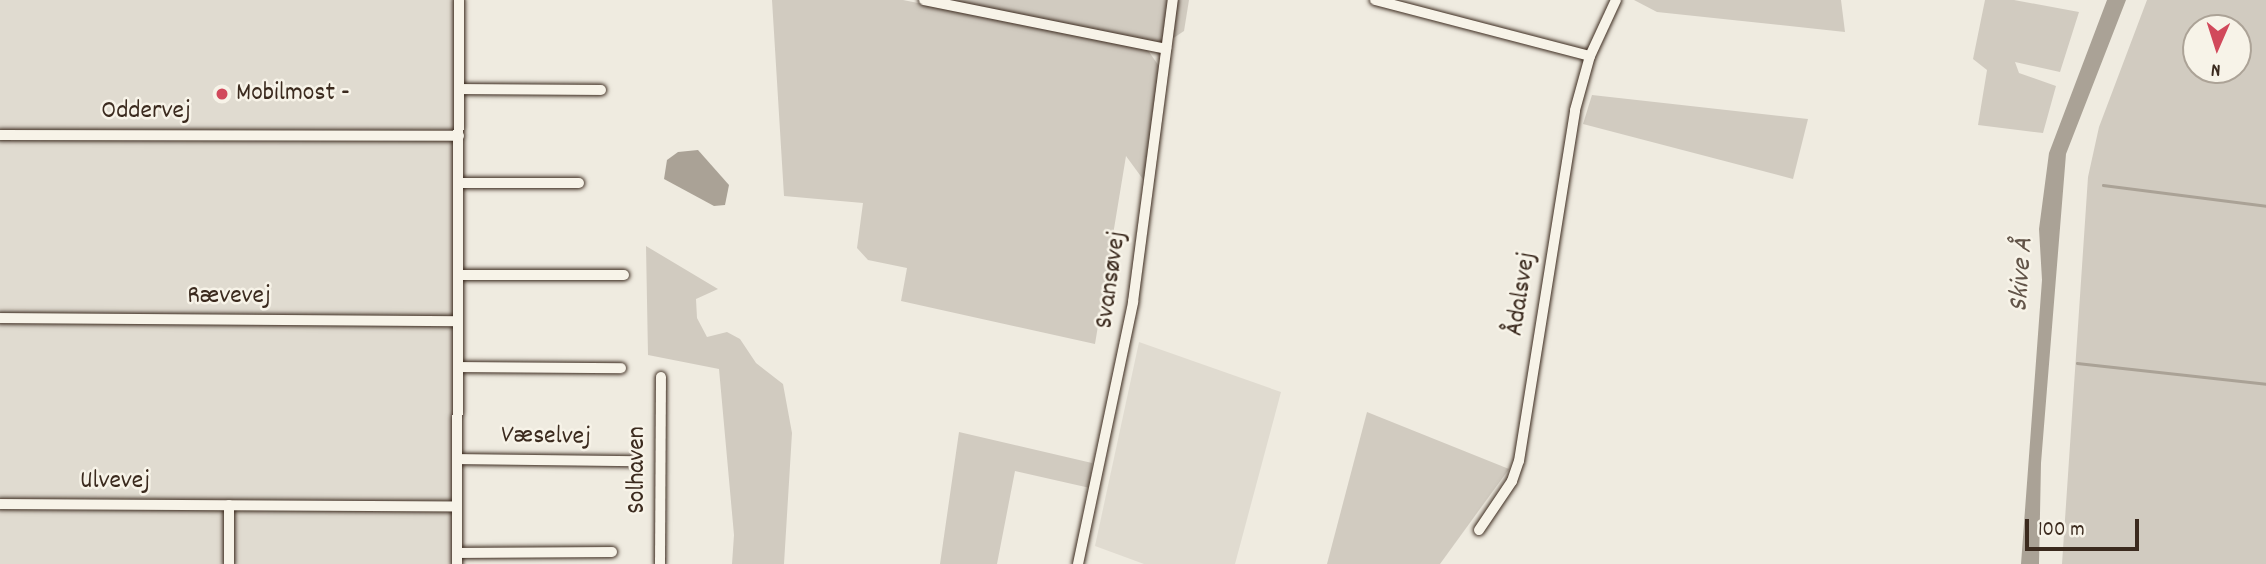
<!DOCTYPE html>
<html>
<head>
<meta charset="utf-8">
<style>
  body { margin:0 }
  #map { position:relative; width:2266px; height:564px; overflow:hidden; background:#efebe0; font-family:Dekko,sans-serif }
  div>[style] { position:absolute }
  .built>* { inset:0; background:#e0dbd0; transform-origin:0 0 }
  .green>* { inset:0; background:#d1cbc0 }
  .water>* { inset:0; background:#aaa296 }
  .stream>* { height:2.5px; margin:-1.25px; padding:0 1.25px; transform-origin:1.25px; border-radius:1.25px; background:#aaa296 }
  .roads { filter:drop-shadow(0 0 2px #3b2a1e) drop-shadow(0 0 2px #3b2a1e) }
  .minor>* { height:10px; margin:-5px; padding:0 5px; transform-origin:5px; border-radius:5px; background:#f7f3e8 }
  .dots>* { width:19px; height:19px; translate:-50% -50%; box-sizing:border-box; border:4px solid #f7f3e8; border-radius:50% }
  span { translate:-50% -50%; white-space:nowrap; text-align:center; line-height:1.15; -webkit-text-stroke:5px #f7f3e8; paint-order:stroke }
  .poi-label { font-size:26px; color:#3b2a1e }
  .left { translate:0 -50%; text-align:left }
  .street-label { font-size:26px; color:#3b2a1e }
  .water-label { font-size:28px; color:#625448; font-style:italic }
  .north { position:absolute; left:2182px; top:14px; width:70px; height:70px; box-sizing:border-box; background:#f7f3e8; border:2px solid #aca397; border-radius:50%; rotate:183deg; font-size:19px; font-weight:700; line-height:28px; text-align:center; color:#3b2a1e }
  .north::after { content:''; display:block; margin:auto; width:24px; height:32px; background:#d1495b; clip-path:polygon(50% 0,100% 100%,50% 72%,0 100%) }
  .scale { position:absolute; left:2025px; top:519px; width:114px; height:32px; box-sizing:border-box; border:4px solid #3b2a1e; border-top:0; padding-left:9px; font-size:21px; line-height:24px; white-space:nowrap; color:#3b2a1e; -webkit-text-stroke:5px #f7f3e8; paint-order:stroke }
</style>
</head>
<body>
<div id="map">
  <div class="built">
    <div style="left:0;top:0;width:454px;height:564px"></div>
    <div style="clip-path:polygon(1139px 342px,1281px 392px,1235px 564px,1144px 564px,1095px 546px)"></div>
  </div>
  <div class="green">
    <div style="clip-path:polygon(772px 0,903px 0,1147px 49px,1161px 69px,1145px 182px,1126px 156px,1095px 344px,901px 301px,907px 268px,868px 260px,857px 248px,863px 203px,784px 196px)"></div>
    <div style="clip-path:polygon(943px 0,1189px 0,1184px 31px,1163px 45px)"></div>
    <div style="clip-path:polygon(1634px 0,1841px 0,1845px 32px,1657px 12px)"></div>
    <div style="clip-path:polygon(1985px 0,2014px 0,2079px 12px,2060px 72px,2015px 62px,2019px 73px,2056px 86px,2043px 133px,1978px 125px,1987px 70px,1973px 59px)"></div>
    <div style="clip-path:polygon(evenodd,2147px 0,2266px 0,2266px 564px,2062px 564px,2088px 177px,2099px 127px,2147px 0,2196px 28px,2238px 28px,2238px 70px,2196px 70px,2196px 28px)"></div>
    <div style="clip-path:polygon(1592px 95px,1808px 119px,1793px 179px,1583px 124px)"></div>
    <div style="clip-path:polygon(646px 246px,718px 289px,696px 299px,697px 318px,707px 337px,727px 332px,740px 339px,756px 363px,783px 384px,792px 433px,784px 564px,732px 564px,734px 535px,719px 369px,648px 355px)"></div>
    <div style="clip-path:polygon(1367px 412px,1509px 469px,1440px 564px,1327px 564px)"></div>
    <div style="clip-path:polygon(959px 432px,1092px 463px,1090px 488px,1015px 471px,997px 564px,940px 564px)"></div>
  </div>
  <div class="water">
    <div style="clip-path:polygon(2107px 0,2126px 0,2066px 154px,2041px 463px,2039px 564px,2021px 564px,2042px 280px,2039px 229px,2049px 153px)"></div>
    <div style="clip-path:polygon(698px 150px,729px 185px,725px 205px,714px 206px,664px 179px,667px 160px,678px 152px)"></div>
  </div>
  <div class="stream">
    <div style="left:2103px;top:185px;width:164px;rotate:7.3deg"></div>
    <div style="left:2077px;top:363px;width:190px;rotate:6.3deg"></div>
  </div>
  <div class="roads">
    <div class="minor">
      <div style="left:924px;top:0;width:247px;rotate:11.4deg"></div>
      <div style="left:1375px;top:0;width:222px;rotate:14.6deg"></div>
      <div style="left:459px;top:89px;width:142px;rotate:0.4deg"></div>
      <div style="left:0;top:135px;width:459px;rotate:0.1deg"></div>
      <div style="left:459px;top:183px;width:120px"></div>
      <div style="left:458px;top:275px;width:166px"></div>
      <div style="left:0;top:318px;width:458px;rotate:0.4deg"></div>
      <div style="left:458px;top:367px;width:163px;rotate:0.4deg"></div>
      <div style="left:457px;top:459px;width:176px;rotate:0.7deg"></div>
      <div style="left:0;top:504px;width:457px;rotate:0.3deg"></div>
      <div style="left:1479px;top:530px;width:59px;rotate:-56deg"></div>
      <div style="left:1512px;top:481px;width:21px;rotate:-71deg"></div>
      <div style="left:1519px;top:461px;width:355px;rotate:-80.9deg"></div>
      <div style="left:1575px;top:110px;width:56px;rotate:-74.5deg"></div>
      <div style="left:1590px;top:56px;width:62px;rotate:-65.1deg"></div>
      <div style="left:457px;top:553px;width:155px;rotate:-0.4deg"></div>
      <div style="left:229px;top:564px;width:59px;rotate:-90deg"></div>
      <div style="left:457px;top:564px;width:564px;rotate:-89.8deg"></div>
      <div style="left:660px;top:564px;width:187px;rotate:-89.7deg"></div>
      <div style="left:1078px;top:564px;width:268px;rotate:-78.1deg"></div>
      <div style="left:1133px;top:302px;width:305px;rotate:-82.5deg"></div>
    </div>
  </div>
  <div class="dots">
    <div style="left:222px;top:94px;background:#d1495b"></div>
  </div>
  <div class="poi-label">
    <span class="left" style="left:236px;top:94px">Mobilmost -</span>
  </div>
  <div class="street-label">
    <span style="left:146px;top:112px">Oddervej</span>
    <span style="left:1112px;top:280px;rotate:-82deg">Svansøvej</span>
    <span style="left:1522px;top:294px;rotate:-81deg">Ådalsvej</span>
    <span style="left:229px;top:297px">Rævevej</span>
    <span style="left:546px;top:437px;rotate:1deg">Væselvej</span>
    <span style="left:638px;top:470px;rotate:-90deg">Solhaven</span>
    <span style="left:115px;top:482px">Ulvevej</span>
  </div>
  <div class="water-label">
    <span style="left:2023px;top:275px;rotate:-86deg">Skive Å</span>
  </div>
  <div class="north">N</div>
  <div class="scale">100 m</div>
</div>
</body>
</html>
